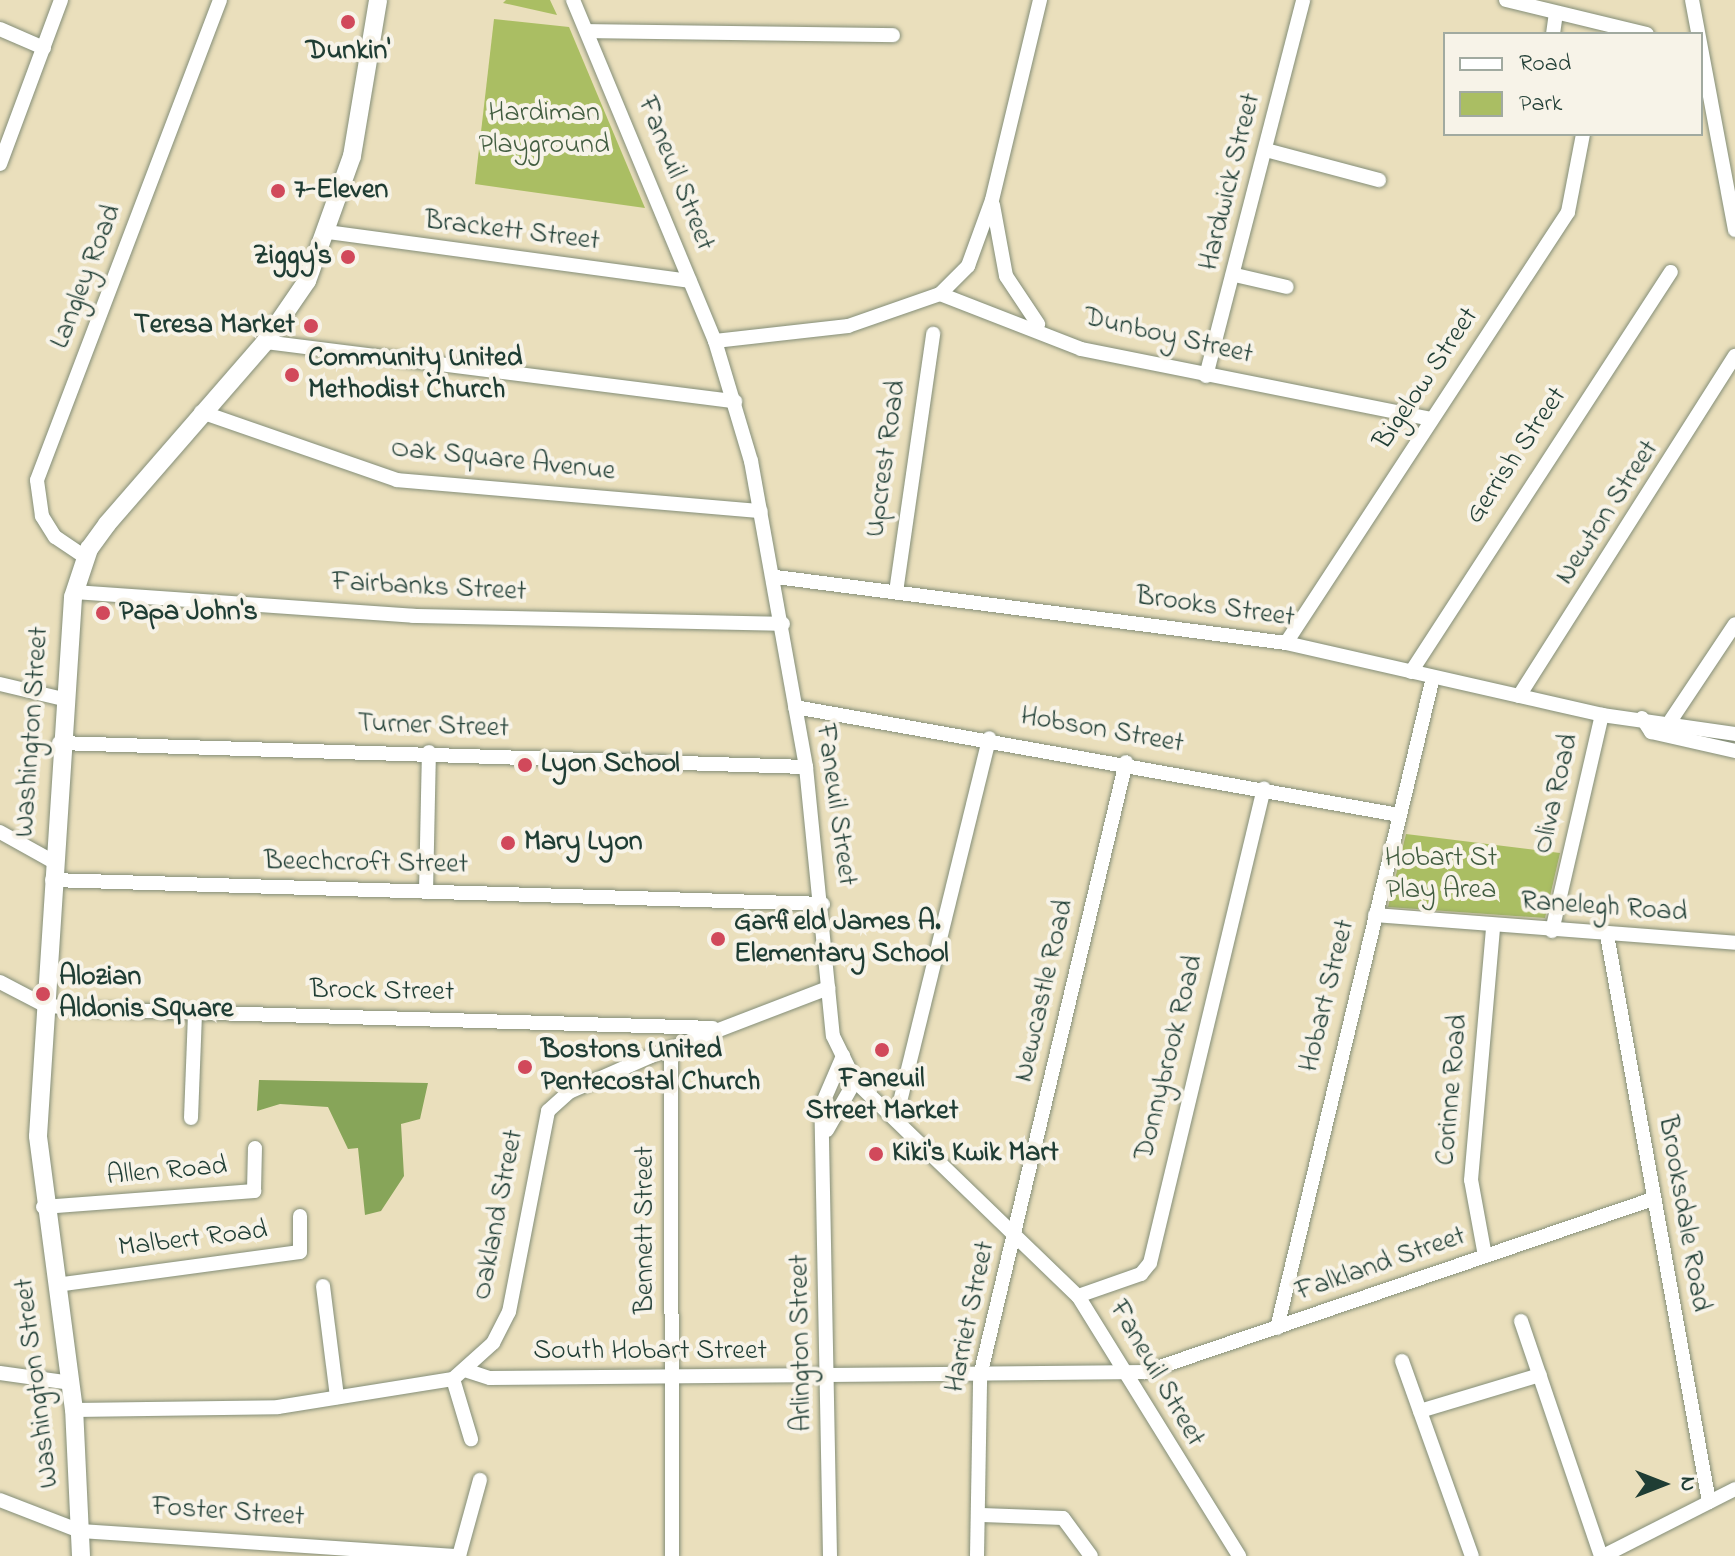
<!DOCTYPE html>
<html>
<head>
<meta charset="utf-8">
<style>
  body { margin:0 }
  #map { position:relative; width:1735px; height:1556px; overflow:hidden; background:#eadfbc; font-family:"Indie Flower",sans-serif }
  div>[style] { position:absolute }
  .green>* { inset:0; background:#aabe63 }
  .forest>* { inset:0; background:#87a559 }
  .roads { filter:drop-shadow(0 0 2px #848e78) drop-shadow(0 0 2px #848e78) }
  .minor>* { height:14px; margin:-7px; padding:0 7px; transform-origin:7px; border-radius:7px; background:#fff }
  .major>* { height:18px; margin:-9px; padding:0 9px; transform-origin:9px; border-radius:9px; background:#fff }
  .dots>* { width:22px; height:22px; translate:-50% -50%; box-sizing:border-box; border:4px solid #f7f3e8; border-radius:50% }
  span { translate:-50% -50%; white-space:nowrap; text-align:center; line-height:1.15; -webkit-text-stroke:8px #f7f3e8; paint-order:stroke }
  .poi-label { font-size:28px; color:#1f3d34; font-weight:700 }
  .left { translate:0 -50%; text-align:left }
  .right { translate:-100% -50%; text-align:right }
  .park-label { font-size:28px; color:#425d40 }
  .street-label { font-size:28px; color:#1f3d34 }
  .legend { position:absolute; left:1443px; top:32px; width:260px; height:104px; box-sizing:border-box; background:#f7f3e8; border:2px solid #a1aaa0; margin:0; padding:10px 14px; list-style:none; font-size:24px; color:#1f3d34 }
  .legend li { display:flex; align-items:center; gap:16px; height:40px }
  .legend b { width:40px; border:2px solid #a1aaa0 }
  .north { position:absolute; left:1623px; top:1444px; width:80px; height:80px; -webkit-text-stroke:6px #f7f3e8; paint-order:stroke; rotate:90deg; font-size:22px; font-weight:700; line-height:32px; text-align:center; color:#1f3d34 }
  .north::after { content:''; display:block; margin:auto; width:28px; height:36px; background:#1f3d34; clip-path:polygon(50% 0,100% 100%,50% 72%,0 100%) }
</style>
</head>
<body>
<div id="map">
  <div class="green">
    <div style="clip-path:polygon(550px 0,557px 15px,503px 3px,506px 0)"></div>
    <div style="clip-path:polygon(494px 19px,569px 27px,645px 208px,475px 184px)"></div>
    <div style="clip-path:polygon(1406px 834px,1560px 853px,1545px 918px,1388px 907px)"></div>
  </div>
  <div class="forest">
    <div style="clip-path:polygon(259px 1080px,428px 1083px,420px 1119px,401px 1124px,404px 1176px,381px 1211px,365px 1215px,358px 1148px,348px 1149px,328px 1107px,280px 1104px,257px 1111px)"></div>
  </div>
  <div class="roads">
    <div class="minor">
      <div style="left:573px;top:0;width:369px;rotate:67.4deg"></div>
      <div style="left:715px;top:341px;width:125px;rotate:73.3deg"></div>
      <div style="left:751px;top:461px;width:311px;rotate:79.8deg"></div>
      <div style="left:806px;top:767px;width:270px;rotate:84.3deg"></div>
      <div style="left:833px;top:1036px;width:50px;rotate:63.9deg"></div>
      <div style="left:855px;top:1081px;width:310px;rotate:44deg"></div>
      <div style="left:1078px;top:1296px;width:306px;rotate:58.2deg"></div>
      <div style="left:1506px;top:0;width:145px;rotate:13.6deg"></div>
      <div style="left:1692px;top:0;width:234px;rotate:79.4deg"></div>
      <div style="left:0;top:29px;width:48px;rotate:23.4deg"></div>
      <div style="left:588px;top:31px;width:305px;rotate:0.8deg"></div>
      <div style="left:1553px;top:34px;width:21px;rotate:-82deg"></div>
      <div style="left:1266px;top:150px;width:117px;rotate:14.9deg"></div>
      <div style="left:0;top:164px;width:175px;rotate:-69.6deg"></div>
      <div style="left:993px;top:205px;width:72px;rotate:79.6deg"></div>
      <div style="left:1006px;top:276px;width:58px;rotate:56.3deg"></div>
      <div style="left:328px;top:232px;width:365px;rotate:7.7deg"></div>
      <div style="left:1235px;top:275px;width:53px;rotate:13deg"></div>
      <div style="left:940px;top:294px;width:40px;rotate:-45deg"></div>
      <div style="left:968px;top:266px;width:70px;rotate:-70deg"></div>
      <div style="left:992px;top:200px;width:206px;rotate:-76.5deg"></div>
      <div style="left:715px;top:341px;width:134px;rotate:-6.4deg"></div>
      <div style="left:848px;top:326px;width:97px;rotate:-19.2deg"></div>
      <div style="left:940px;top:294px;width:151px;rotate:21.3deg"></div>
      <div style="left:1081px;top:349px;width:356px;rotate:11.3deg"></div>
      <div style="left:265px;top:342px;width:474px;rotate:7.2deg"></div>
      <div style="left:1206px;top:376px;width:388px;rotate:-75.5deg"></div>
      <div style="left:201px;top:412px;width:207px;rotate:19.1deg"></div>
      <div style="left:397px;top:480px;width:365px;rotate:4.9deg"></div>
      <div style="left:85px;top:557px;width:36px;rotate:-146deg"></div>
      <div style="left:55px;top:537px;width:25px;rotate:-122deg"></div>
      <div style="left:42px;top:516px;width:36px;rotate:-98deg"></div>
      <div style="left:37px;top:480px;width:514px;rotate:-69.13deg"></div>
      <div style="left:776px;top:577px;width:514px;rotate:7.37deg"></div>
      <div style="left:1286px;top:643px;width:324px;rotate:12.8deg"></div>
      <div style="left:1602px;top:715px;width:134px;rotate:8.1deg"></div>
      <div style="left:74px;top:592px;width:340px;rotate:4deg"></div>
      <div style="left:413px;top:616px;width:370px;rotate:1.2deg"></div>
      <div style="left:896px;top:592px;width:261px;rotate:-81.8deg"></div>
      <div style="left:1286px;top:643px;width:515px;rotate:-56.8deg"></div>
      <div style="left:1568px;top:212px;width:79px;rotate:-79.1deg"></div>
      <div style="left:1411px;top:672px;width:477px;rotate:-57deg"></div>
      <div style="left:0;top:684px;width:65px;rotate:13.4deg"></div>
      <div style="left:1519px;top:696px;width:403px;rotate:-57.6deg"></div>
      <div style="left:795px;top:707px;width:614px;rotate:10.14deg"></div>
      <div style="left:1642px;top:718px;width:17px;rotate:57deg"></div>
      <div style="left:1651px;top:732px;width:86px;rotate:12.7deg"></div>
      <div style="left:1671px;top:720px;width:115px;rotate:-56.3deg"></div>
      <div style="left:59px;top:743px;width:747px;rotate:1.84deg"></div>
      <div style="left:0;top:832px;width:60px;rotate:29.1deg"></div>
      <div style="left:52px;top:880px;width:771px;rotate:1.78deg"></div>
      <div style="left:426px;top:892px;width:140px;rotate:-88.8deg"></div>
      <div style="left:1375px;top:915px;width:361px;rotate:4.4deg"></div>
      <div style="left:1552px;top:931px;width:222px;rotate:-77deg"></div>
      <div style="left:1607px;top:935px;width:576px;rotate:79.8deg"></div>
      <div style="left:0;top:982px;width:50px;rotate:27.6deg"></div>
      <div style="left:44px;top:1005px;width:34px;rotate:7deg"></div>
      <div style="left:78px;top:1009px;width:635px;rotate:1.71deg"></div>
      <div style="left:671px;top:1048px;width:508px;rotate:89.89deg"></div>
      <div style="left:191px;top:1118px;width:103px;rotate:-87.8deg"></div>
      <div style="left:896px;top:1118px;width:391px;rotate:-76.2deg"></div>
      <div style="left:827px;top:1130px;width:56px;rotate:-60.3deg"></div>
      <div style="left:43px;top:1207px;width:212px;rotate:-4.3deg"></div>
      <div style="left:254px;top:1191px;width:43px;rotate:-88.7deg"></div>
      <div style="left:1485px;top:1256px;width:77px;rotate:-100.4deg"></div>
      <div style="left:1471px;top:1180px;width:254px;rotate:-85deg"></div>
      <div style="left:56px;top:1285px;width:246px;rotate:-7.7deg"></div>
      <div style="left:300px;top:1252px;width:36px;rotate:-90deg"></div>
      <div style="left:323px;top:1286px;width:112px;rotate:82.8deg"></div>
      <div style="left:1078px;top:1296px;width:67px;rotate:-19.2deg"></div>
      <div style="left:1141px;top:1274px;width:14px;rotate:-51deg"></div>
      <div style="left:1150px;top:1263px;width:488px;rotate:-76.5deg"></div>
      <div style="left:1521px;top:1321px;width:248px;rotate:71.2deg"></div>
      <div style="left:1277px;top:1328px;width:669px;rotate:-76.52deg"></div>
      <div style="left:1402px;top:1361px;width:207px;rotate:70.3deg"></div>
      <div style="left:465px;top:1370px;width:26px;rotate:18deg"></div>
      <div style="left:490px;top:1378px;width:655px;rotate:-0.52deg"></div>
      <div style="left:1145px;top:1372px;width:537px;rotate:-18.81deg"></div>
      <div style="left:0;top:1373px;width:72px;rotate:8deg"></div>
      <div style="left:453px;top:1379px;width:63px;rotate:73.3deg"></div>
      <div style="left:74px;top:1410px;width:204px;rotate:-0.8deg"></div>
      <div style="left:278px;top:1407px;width:177px;rotate:-9.1deg"></div>
      <div style="left:453px;top:1379px;width:54px;rotate:-42deg"></div>
      <div style="left:493px;top:1343px;width:35px;rotate:-63deg"></div>
      <div style="left:509px;top:1312px;width:205px;rotate:-79deg"></div>
      <div style="left:548px;top:1111px;width:28px;rotate:-42deg"></div>
      <div style="left:569px;top:1092px;width:90px;rotate:-23.7deg"></div>
      <div style="left:651px;top:1056px;width:190px;rotate:-21deg"></div>
      <div style="left:1420px;top:1411px;width:125px;rotate:-16.7deg"></div>
      <div style="left:0;top:1500px;width:86px;rotate:21.2deg"></div>
      <div style="left:80px;top:1531px;width:380px;rotate:3.8deg"></div>
      <div style="left:982px;top:1515px;width:81px;rotate:2.1deg"></div>
      <div style="left:1063px;top:1518px;width:47px;rotate:53.6deg"></div>
      <div style="left:459px;top:1556px;width:79px;rotate:-74.6deg"></div>
      <div style="left:830px;top:1556px;width:449px;rotate:-91.1deg"></div>
      <div style="left:821px;top:1107px;width:56px;rotate:-66.7deg"></div>
      <div style="left:977px;top:1556px;width:180px;rotate:-89deg"></div>
      <div style="left:980px;top:1376px;width:631px;rotate:-76.62deg"></div>
      <div style="left:1603px;top:1556px;width:148px;rotate:-26.9deg"></div>
    </div>
    <div class="major">
      <div style="left:81px;top:1556px;width:146px;rotate:-92.7deg"></div>
      <div style="left:74px;top:1410px;width:276px;rotate:-97.5deg"></div>
      <div style="left:38px;top:1136px;width:540px;rotate:-86.28deg"></div>
      <div style="left:73px;top:597px;width:51px;rotate:-71.6deg"></div>
      <div style="left:89px;top:549px;width:31px;rotate:-54deg"></div>
      <div style="left:107px;top:524px;width:241px;rotate:-49deg"></div>
      <div style="left:265px;top:342px;width:74px;rotate:-55.5deg"></div>
      <div style="left:307px;top:281px;width:133px;rotate:-70.2deg"></div>
      <div style="left:352px;top:156px;width:158px;rotate:-80.5deg"></div>
    </div>
  </div>
  <div class="dots">
    <div style="left:348px;top:22px;background:#d1495b"></div>
    <div style="left:278px;top:191px;background:#d1495b"></div>
    <div style="left:348px;top:257px;background:#d1495b"></div>
    <div style="left:311px;top:326px;background:#d1495b"></div>
    <div style="left:292px;top:375px;background:#d1495b"></div>
    <div style="left:103px;top:613px;background:#d1495b"></div>
    <div style="left:525px;top:765px;background:#d1495b"></div>
    <div style="left:508px;top:843px;background:#d1495b"></div>
    <div style="left:718px;top:939px;background:#d1495b"></div>
    <div style="left:43px;top:994px;background:#d1495b"></div>
    <div style="left:882px;top:1050px;background:#d1495b"></div>
    <div style="left:525px;top:1067px;background:#d1495b"></div>
    <div style="left:876px;top:1154px;background:#d1495b"></div>
  </div>
  <div class="poi-label">
    <span style="left:348px;top:52px">Dunkin'</span>
    <span class="left" style="left:294px;top:191px">7-Eleven</span>
    <span class="right" style="left:332px;top:257px">Ziggy's</span>
    <span class="right" style="left:295px;top:326px">Teresa Market</span>
    <span class="left" style="left:308px;top:375px">Community United<br>Methodist Church</span>
    <span class="left" style="left:119px;top:613px">Papa John's</span>
    <span class="left" style="left:541px;top:765px">Lyon School</span>
    <span class="left" style="left:524px;top:843px">Mary Lyon</span>
    <span class="left" style="left:734px;top:939px">Garfield James A.<br>Elementary School</span>
    <span class="left" style="left:59px;top:994px">Alozian<br>Aldonis Square</span>
    <span class="left" style="left:541px;top:1067px">Bostons United<br>Pentecostal Church</span>
    <span style="left:882px;top:1096px">Faneuil<br>Street Market</span>
    <span class="left" style="left:892px;top:1154px">Kiki's Kwik Mart</span>
  </div>
  <div class="park-label">
    <span style="left:544px;top:130px">Hardiman<br>Playground</span>
    <span style="left:1441px;top:875px">Hobart St<br>Play Area</span>
  </div>
  <div class="street-label">
    <span style="left:675px;top:174px;rotate:68deg">Faneuil Street</span>
    <span style="left:1231px;top:182px;rotate:-76deg">Hardwick Street</span>
    <span style="left:512px;top:232px;rotate:7deg">Brackett Street</span>
    <span style="left:87px;top:277px;rotate:-69deg">Langley Road</span>
    <span style="left:1168px;top:337px;rotate:13deg">Dunboy Street</span>
    <span style="left:1427px;top:379px;rotate:-56deg">Bigelow Street</span>
    <span style="left:1517px;top:456px;rotate:-56deg">Gerrish Street</span>
    <span style="left:887px;top:459px;rotate:-82deg">Upcrest Road</span>
    <span style="left:503px;top:461px;rotate:6deg">Oak Square Avenue</span>
    <span style="left:1608px;top:513px;rotate:-57deg">Newton Street</span>
    <span style="left:429px;top:588px;rotate:3deg">Fairbanks Street</span>
    <span style="left:1215px;top:608px;rotate:8deg">Brooks Street</span>
    <span style="left:433px;top:727px;rotate:2deg">Turner Street</span>
    <span style="left:1102px;top:731px;rotate:10deg">Hobson Street</span>
    <span style="left:33px;top:732px;rotate:-86deg">Washington Street</span>
    <span style="left:1557px;top:794px;rotate:-77deg">Oliva Road</span>
    <span style="left:835px;top:805px;rotate:82deg">Faneuil Street</span>
    <span style="left:366px;top:864px;rotate:1deg">Beechcroft Street</span>
    <span style="left:1604px;top:908px;rotate:4deg">Ranelegh Road</span>
    <span style="left:1045px;top:991px;rotate:-77deg">Newcastle Road</span>
    <span style="left:382px;top:992px;rotate:1deg">Brock Street</span>
    <span style="left:1328px;top:996px;rotate:-76deg">Hobart Street</span>
    <span style="left:1170px;top:1058px;rotate:-76deg">Donnybrook Road</span>
    <span style="left:1453px;top:1090px;rotate:-85deg">Corinne Road</span>
    <span style="left:167px;top:1172px;rotate:-5deg">Allen Road</span>
    <span style="left:1683px;top:1214px;rotate:80deg">Brooksdale Road</span>
    <span style="left:499px;top:1215px;rotate:-79deg">Oakland Street</span>
    <span style="left:646px;top:1230px;rotate:-90deg">Bennett Street</span>
    <span style="left:193px;top:1240px;rotate:-7deg">Malbert Road</span>
    <span style="left:1381px;top:1265px;rotate:-19deg">Falkland Street</span>
    <span style="left:971px;top:1317px;rotate:-78deg">Harriet Street</span>
    <span style="left:802px;top:1343px;rotate:-91deg">Arlington Street</span>
    <span style="left:650px;top:1352px">South Hobart Street</span>
    <span style="left:1156px;top:1374px;rotate:60deg">Faneuil Street</span>
    <span style="left:38px;top:1383px;rotate:-97deg">Washington Street</span>
    <span style="left:228px;top:1513px;rotate:4deg">Foster Street</span>
  </div>
  <ul class="legend">
  <li><b style="height:10px;background:#fff"></b>Road</li>
  <li><b style="height:22px;background:#aabe63"></b>Park</li>
  </ul>
  <div class="north">N</div>
</div>
</body>
</html>
